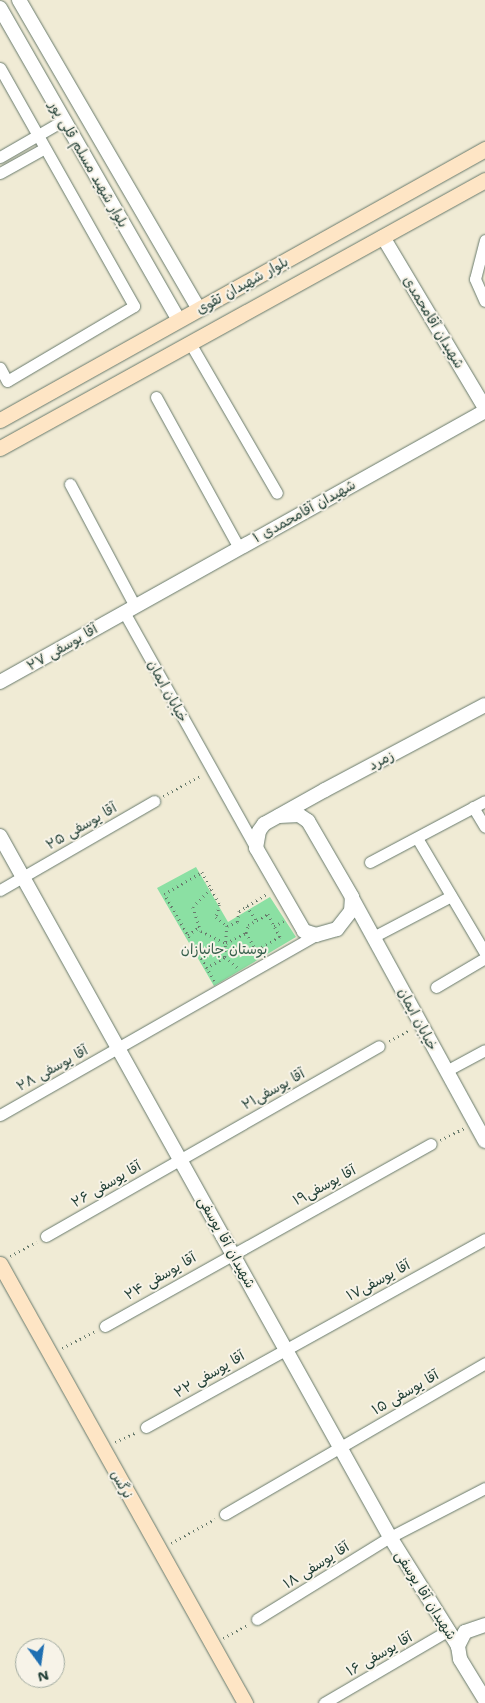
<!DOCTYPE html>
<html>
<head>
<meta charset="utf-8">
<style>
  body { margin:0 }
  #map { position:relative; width:485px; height:1703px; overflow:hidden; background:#f0ebd5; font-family:"Shantell Sans","Playpen Sans Arabic",sans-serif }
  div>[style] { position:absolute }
  .green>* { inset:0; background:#8be0a3 }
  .path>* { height:2.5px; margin-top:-1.25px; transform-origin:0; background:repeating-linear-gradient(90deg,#687a6c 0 1px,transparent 0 5px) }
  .roads { filter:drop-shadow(0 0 1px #687a6c) drop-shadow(0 0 1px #687a6c) }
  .minor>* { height:11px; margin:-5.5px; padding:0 5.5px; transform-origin:5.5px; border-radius:5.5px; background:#fff }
  .tertiary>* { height:14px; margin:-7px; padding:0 7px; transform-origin:7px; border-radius:7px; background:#fff }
  .secondary>* { height:15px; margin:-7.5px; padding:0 7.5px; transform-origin:7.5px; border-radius:7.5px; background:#fee5c5 }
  span { translate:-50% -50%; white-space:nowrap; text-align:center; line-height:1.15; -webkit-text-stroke:4px #f7f3e8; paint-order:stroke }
  .street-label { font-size:14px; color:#1f3d34 }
  .park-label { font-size:14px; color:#355e4a }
  .north { position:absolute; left:15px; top:1638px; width:50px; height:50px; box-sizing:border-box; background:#f7f3e8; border:1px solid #a1aaa0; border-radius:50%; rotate:166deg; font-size:14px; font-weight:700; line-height:20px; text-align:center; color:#1f3d34 }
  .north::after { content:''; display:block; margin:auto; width:18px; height:22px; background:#1f6fb2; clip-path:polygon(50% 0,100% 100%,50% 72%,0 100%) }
</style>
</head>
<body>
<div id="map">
  <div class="green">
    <div style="clip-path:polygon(196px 867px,228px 922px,270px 897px,296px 937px,214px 986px,157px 888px)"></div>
  </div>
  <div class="path">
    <div style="left:163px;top:796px;width:44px;rotate:-28.3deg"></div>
    <div style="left:211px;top:889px;width:25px;rotate:135deg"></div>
    <div style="left:193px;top:907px;width:25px;rotate:72deg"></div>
    <div style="left:201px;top:931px;width:28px;rotate:26deg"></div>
    <div style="left:226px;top:943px;width:22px;rotate:-27deg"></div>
    <div style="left:247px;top:906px;width:17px;rotate:57deg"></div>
    <div style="left:268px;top:914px;width:26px;rotate:62deg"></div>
    <div style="left:280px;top:937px;width:28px;rotate:150deg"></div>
    <div style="left:256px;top:951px;width:21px;rotate:-119deg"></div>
    <div style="left:246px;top:933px;width:8px;rotate:-76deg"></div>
    <div style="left:248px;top:925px;width:23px;rotate:-29deg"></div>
    <div style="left:227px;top:926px;width:31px;rotate:94deg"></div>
    <div style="left:225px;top:957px;width:16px;rotate:40deg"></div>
    <div style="left:274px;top:926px;width:11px;rotate:-27deg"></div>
    <div style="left:188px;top:935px;width:14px;rotate:-36deg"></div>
    <div style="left:206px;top:968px;width:22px;rotate:-30deg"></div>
    <div style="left:214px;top:981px;width:100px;rotate:-119.9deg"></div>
    <div style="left:164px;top:894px;width:44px;rotate:-30.1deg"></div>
    <div style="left:202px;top:872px;width:38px;rotate:61deg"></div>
    <div style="left:220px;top:905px;width:13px;rotate:108deg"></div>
    <div style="left:216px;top:917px;width:14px;rotate:39deg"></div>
    <div style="left:227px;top:926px;width:11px;rotate:-22deg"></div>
    <div style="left:237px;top:922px;width:11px;rotate:-80deg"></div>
    <div style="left:239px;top:911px;width:34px;rotate:-32deg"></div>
    <div style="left:389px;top:1041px;width:24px;rotate:-28deg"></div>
    <div style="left:440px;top:1140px;width:28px;rotate:-26deg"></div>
    <div style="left:10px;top:1256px;width:30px;rotate:-28deg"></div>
    <div style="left:62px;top:1348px;width:37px;rotate:-27deg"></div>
    <div style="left:115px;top:1442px;width:24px;rotate:-24deg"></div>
    <div style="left:171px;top:1543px;width:50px;rotate:-28.6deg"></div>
    <div style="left:223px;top:1638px;width:27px;rotate:-28deg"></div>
  </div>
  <div class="roads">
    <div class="minor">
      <div style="left:0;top:68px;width:273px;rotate:60.6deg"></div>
      <div style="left:134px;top:306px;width:147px;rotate:149.4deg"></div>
      <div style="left:7px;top:381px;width:15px;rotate:-118deg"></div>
      <div style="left:0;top:157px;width:74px;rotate:-30deg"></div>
      <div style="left:0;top:173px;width:51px;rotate:-29.1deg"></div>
      <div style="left:485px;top:240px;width:40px;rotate:104.4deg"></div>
      <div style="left:475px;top:279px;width:24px;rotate:66deg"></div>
      <div style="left:190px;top:343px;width:173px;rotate:59.9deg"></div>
      <div style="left:156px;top:397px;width:172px;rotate:61.2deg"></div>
      <div style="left:70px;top:484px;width:138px;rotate:62deg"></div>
      <div style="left:124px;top:612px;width:270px;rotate:60.8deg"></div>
      <div style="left:473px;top:807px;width:23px;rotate:59deg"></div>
      <div style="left:417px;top:838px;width:134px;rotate:59.4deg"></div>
      <div style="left:370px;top:862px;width:130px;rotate:-27.9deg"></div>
      <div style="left:0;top:890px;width:178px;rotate:-30deg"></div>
      <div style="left:373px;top:937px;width:88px;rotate:-27.7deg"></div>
      <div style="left:436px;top:987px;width:57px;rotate:-30.6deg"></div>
      <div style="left:446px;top:1071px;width:44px;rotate:-28.3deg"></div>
      <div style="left:0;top:1115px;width:364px;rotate:-29.7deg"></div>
      <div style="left:46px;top:1236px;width:383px;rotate:-29.7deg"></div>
      <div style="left:105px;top:1326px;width:373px;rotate:-29.2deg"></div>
      <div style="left:146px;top:1427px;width:388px;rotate:-29deg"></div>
      <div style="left:225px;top:1514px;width:301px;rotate:-30.1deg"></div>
      <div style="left:257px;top:1619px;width:156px;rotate:-31.7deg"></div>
      <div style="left:390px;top:1537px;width:107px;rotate:-27.3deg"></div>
      <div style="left:324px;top:1703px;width:145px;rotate:-30.3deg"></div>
    </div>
    <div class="tertiary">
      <div style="left:19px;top:0;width:358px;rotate:59.8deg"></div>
      <div style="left:0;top:8px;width:360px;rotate:60.2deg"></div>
      <div style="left:383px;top:237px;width:199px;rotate:59.2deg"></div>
      <div style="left:0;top:682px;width:556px;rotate:-29.19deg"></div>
      <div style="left:279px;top:816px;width:20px;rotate:-3deg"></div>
      <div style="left:299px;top:815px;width:11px;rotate:34deg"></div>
      <div style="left:308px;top:821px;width:88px;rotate:59.9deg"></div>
      <div style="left:352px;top:897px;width:14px;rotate:94deg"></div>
      <div style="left:351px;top:911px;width:23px;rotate:128deg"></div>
      <div style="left:337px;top:929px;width:22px;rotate:164deg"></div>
      <div style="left:316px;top:935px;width:13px;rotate:-162deg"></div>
      <div style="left:304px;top:931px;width:96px;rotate:-120deg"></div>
      <div style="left:256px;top:848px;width:17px;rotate:-80deg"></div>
      <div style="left:259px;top:831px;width:9px;rotate:-54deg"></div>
      <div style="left:264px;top:824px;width:70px;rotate:-29.1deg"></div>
      <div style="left:325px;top:790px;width:181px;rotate:-28deg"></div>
      <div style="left:0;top:836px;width:802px;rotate:60.91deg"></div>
      <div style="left:390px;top:1537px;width:128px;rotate:58deg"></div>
      <div style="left:352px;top:898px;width:277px;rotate:61.3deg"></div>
      <div style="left:485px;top:1625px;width:21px;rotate:161deg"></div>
      <div style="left:465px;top:1632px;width:16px;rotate:117deg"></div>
      <div style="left:458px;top:1646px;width:13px;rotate:81deg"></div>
      <div style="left:460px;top:1659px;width:48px;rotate:58.6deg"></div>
    </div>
    <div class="secondary">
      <div style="left:0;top:420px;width:556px;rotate:-29.19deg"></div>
      <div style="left:0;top:448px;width:554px;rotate:-28.92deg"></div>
      <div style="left:0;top:1264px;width:503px;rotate:60.83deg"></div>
    </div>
  </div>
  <div class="street-label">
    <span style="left:89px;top:164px;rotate:60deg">بلوار شهید مسلم قلی پور</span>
    <span style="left:242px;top:285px;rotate:-29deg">بلوار شهیدان تقوی</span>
    <span style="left:434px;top:322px;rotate:59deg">شهیدان آقامحمدی</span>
    <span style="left:304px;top:511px;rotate:-29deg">شهیدان آقامحمدی ۱</span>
    <span style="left:62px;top:647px;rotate:-30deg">آقا یوسفی ۲۷</span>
    <span style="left:168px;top:691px;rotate:61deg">خیابان ایمان</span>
    <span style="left:381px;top:760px;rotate:-28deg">زمرد</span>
    <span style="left:81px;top:826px;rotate:-30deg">آقا یوسفی ۲۵</span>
    <span style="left:418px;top:1019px;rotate:62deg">خیابان ایمان</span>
    <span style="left:52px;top:1068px;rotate:-29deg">آقا یوسفی ۲۸</span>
    <span style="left:273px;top:1089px;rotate:-29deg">آقا یوسفی۲۱</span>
    <span style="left:106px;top:1184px;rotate:-30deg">آقا یوسفی ۲۶</span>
    <span style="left:324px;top:1185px;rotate:-28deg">آقا یوسفی۱۹</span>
    <span style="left:227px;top:1242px;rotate:61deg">شهیدان آقا یوسفی</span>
    <span style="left:160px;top:1276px;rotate:-30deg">آقا یوسفی ۲۴</span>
    <span style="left:378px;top:1280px;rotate:-28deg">آقا یوسفی۱۷</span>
    <span style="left:209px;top:1374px;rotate:-30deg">آقا یوسفی ۲۲</span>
    <span style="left:405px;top:1392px;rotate:-30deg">آقا یوسفی ۱۵</span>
    <span style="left:122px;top:1484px;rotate:60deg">نرگس</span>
    <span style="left:316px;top:1565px;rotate:-32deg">آقا یوسفی ۱۸</span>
    <span style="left:426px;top:1595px;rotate:58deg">شهیدان آقا یوسفی</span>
    <span style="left:379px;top:1654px;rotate:-30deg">آقا یوسفی ۱۶</span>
  </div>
  <div class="park-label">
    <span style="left:224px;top:949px">بوستان جانبازان</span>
  </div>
  <div class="north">N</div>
</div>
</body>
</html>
